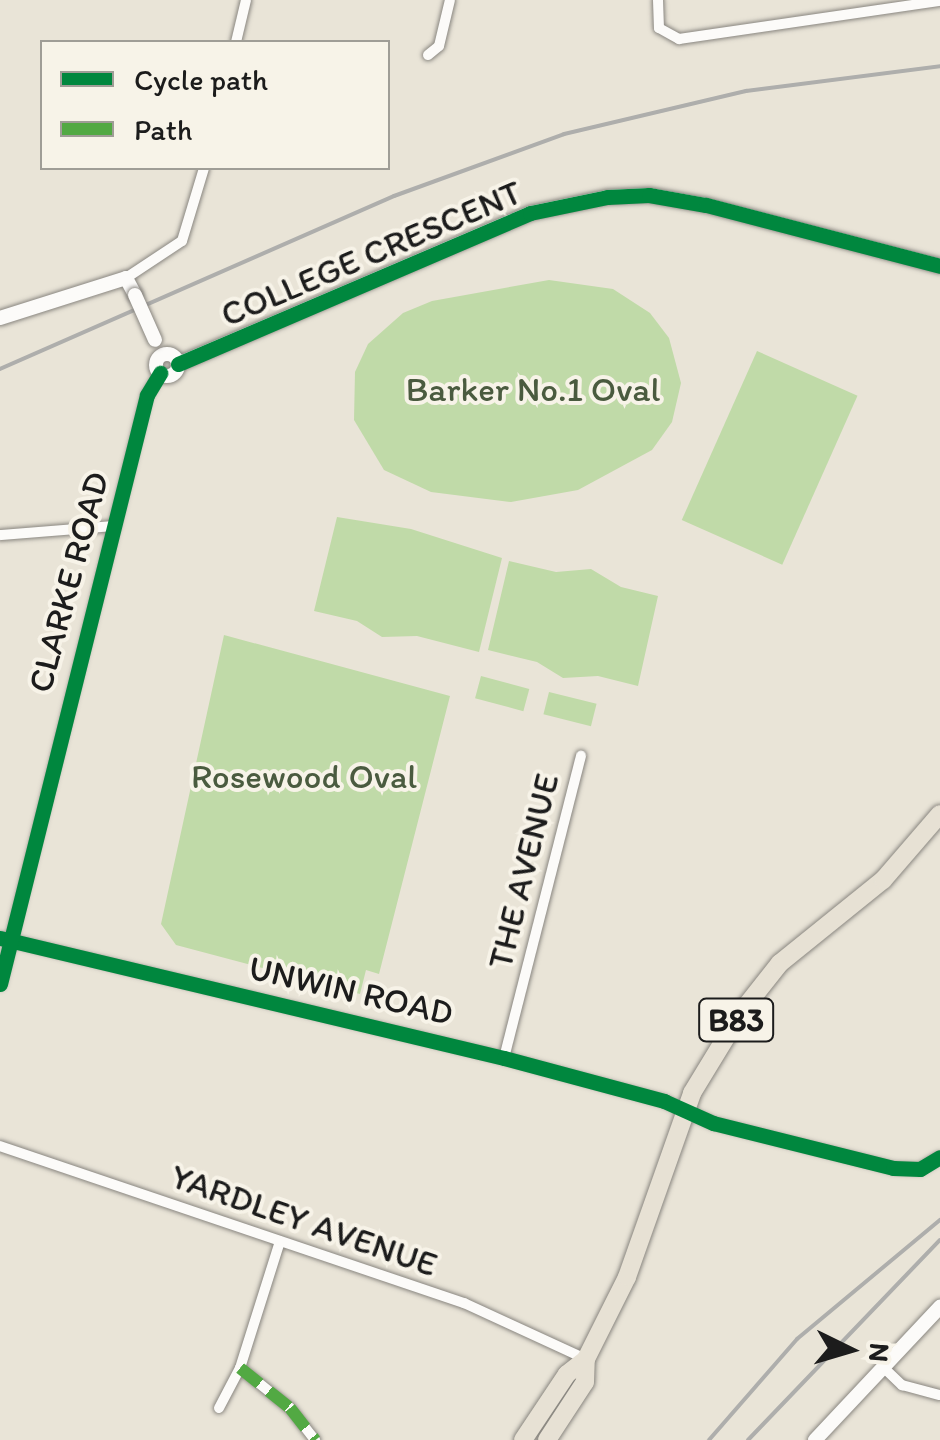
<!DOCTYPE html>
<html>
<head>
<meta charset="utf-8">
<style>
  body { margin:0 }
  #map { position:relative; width:940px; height:1440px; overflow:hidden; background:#e9e4d7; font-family:Itim,sans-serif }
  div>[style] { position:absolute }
  .green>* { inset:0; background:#c0daa8; transform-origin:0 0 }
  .roads { filter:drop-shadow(0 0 2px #898680) drop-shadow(0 0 2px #898680) }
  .minor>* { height:10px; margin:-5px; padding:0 5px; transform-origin:5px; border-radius:5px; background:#fcfbf9 }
  .tertiary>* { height:14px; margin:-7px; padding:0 7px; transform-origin:7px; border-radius:7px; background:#fcfbf9 }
  .tertiary>.ring { margin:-7px; padding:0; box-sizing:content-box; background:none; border:14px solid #fcfbf9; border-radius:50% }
  .primary>* { height:18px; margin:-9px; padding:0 9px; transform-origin:9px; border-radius:9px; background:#e7e1d4 }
  .rail>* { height:4px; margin:-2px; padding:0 2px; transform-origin:2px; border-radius:2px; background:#aeaeac }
  .bridges { filter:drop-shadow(0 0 2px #898680) drop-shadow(0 0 2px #898680) }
  .tertiary-bridge>* { height:14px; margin:-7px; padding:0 7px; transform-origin:7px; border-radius:7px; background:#fcfbf9 }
  .quiet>* { height:12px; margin-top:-6px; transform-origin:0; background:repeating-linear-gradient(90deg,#52a943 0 25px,transparent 0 37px) }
  .cycleway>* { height:15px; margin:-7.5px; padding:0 7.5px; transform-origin:7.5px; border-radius:7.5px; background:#00873e }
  span { translate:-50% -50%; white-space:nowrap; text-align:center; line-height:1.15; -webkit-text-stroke:8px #f7f3e8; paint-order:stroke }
  .shield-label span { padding:2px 8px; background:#f7f3e8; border:2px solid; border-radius:8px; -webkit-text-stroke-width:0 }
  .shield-label { font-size:32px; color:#1c1c1c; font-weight:700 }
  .street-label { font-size:35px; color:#1c1c1c }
  .park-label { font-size:35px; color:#4a5b3f }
  .legend { position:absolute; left:40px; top:40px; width:350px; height:130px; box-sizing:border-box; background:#f7f3e8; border:2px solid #9f9d96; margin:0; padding:12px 18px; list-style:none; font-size:30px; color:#1c1c1c }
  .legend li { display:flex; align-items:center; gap:20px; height:50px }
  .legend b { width:50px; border:2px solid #9f9d96 }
  .north { position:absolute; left:800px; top:1300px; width:100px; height:100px; -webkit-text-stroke:8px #f7f3e8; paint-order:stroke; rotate:95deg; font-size:28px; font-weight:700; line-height:40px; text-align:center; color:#1c1c1c }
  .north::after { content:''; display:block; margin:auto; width:35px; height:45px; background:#1c1c1c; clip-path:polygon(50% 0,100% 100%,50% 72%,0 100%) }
</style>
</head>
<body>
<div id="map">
  <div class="green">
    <div style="clip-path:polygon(549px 280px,613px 289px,650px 313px,669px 338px,681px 383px,672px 422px,652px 450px,578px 490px,511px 502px,431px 492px,384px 470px,354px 420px,355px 372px,368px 344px,403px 313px,432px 301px)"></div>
    <div style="left:757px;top:351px;width:110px;height:185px;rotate:24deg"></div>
    <div style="clip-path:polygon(337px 517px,411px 529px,502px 558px,479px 652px,417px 636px,382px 637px,357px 621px,314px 611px)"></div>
    <div style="clip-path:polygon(509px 561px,556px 572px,591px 569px,621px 587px,658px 596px,638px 686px,598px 676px,563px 678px,537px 662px,488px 650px)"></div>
    <div style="clip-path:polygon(224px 635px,450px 696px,379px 974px,366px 970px,360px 994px,176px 945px,161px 924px)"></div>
    <div style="left:481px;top:676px;width:50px;height:23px;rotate:15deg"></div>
    <div style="left:549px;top:692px;width:49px;height:23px;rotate:14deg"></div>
  </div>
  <div class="roads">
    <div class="minor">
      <div style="left:658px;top:0;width:28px;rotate:88deg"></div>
      <div style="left:659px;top:28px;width:23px;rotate:29deg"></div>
      <div style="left:679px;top:39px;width:264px;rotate:-8.3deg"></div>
      <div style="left:236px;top:42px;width:43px;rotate:-76.6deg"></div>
      <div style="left:428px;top:55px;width:14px;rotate:-39deg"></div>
      <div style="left:439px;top:46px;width:47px;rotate:-76.6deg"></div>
      <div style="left:126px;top:278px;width:67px;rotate:-33.5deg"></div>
      <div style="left:182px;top:241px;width:76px;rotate:-73.2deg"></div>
      <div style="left:0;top:535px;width:115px;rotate:-4.5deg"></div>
      <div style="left:0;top:938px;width:518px;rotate:13.39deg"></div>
      <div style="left:504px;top:1058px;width:166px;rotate:15deg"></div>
      <div style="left:664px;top:1101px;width:54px;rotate:24.2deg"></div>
      <div style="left:713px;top:1123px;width:186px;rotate:14deg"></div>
      <div style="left:893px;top:1168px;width:27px;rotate:2deg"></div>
      <div style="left:920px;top:1169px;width:23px;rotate:-31deg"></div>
      <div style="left:0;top:984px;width:607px;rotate:-75.99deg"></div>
      <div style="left:147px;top:395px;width:26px;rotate:-59deg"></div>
      <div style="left:504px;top:1058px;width:312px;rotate:-75.7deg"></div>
      <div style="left:0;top:1146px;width:490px;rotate:18.7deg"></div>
      <div style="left:464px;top:1303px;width:134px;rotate:24.7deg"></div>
      <div style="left:882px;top:1366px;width:28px;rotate:44deg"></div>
      <div style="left:902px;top:1385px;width:39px;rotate:15deg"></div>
      <div style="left:240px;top:1368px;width:64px;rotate:38.7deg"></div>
      <div style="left:290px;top:1408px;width:41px;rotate:52deg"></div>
      <div style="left:219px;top:1408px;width:45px;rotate:-62.3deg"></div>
      <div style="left:240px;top:1368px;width:133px;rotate:-72.5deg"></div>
    </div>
    <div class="tertiary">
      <div style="left:0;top:318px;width:132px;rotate:-17.6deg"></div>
      <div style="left:126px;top:278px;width:19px;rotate:62deg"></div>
      <div class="ring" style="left:156px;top:354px;width:8px;height:8px"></div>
      <div style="left:178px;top:364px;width:383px;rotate:-23.2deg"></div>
      <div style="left:530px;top:213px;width:79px;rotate:-11.7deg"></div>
      <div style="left:607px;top:197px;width:42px;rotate:-2.7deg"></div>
      <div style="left:649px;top:195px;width:58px;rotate:10deg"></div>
      <div style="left:706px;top:205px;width:242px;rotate:14.6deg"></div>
      <div style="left:815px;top:1440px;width:183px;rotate:-46.8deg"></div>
    </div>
    <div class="primary">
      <div style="left:523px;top:1440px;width:79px;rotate:-56.3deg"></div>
      <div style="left:567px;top:1374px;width:24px;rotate:-38deg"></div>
      <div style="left:547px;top:1440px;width:69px;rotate:-56.8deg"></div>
      <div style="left:585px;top:1382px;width:23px;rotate:-88deg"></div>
      <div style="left:586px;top:1359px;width:92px;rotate:-63.4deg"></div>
      <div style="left:627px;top:1277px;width:195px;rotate:-70.5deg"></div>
      <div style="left:692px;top:1093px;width:96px;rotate:-58.6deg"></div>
      <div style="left:742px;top:1011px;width:61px;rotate:-51.6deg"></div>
      <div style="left:780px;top:963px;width:132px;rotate:-38.9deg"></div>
      <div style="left:883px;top:880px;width:87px;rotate:-49.2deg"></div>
    </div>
  </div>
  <div class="rail">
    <div style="left:0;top:369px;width:430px;rotate:-23.7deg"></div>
    <div style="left:394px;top:196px;width:181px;rotate:-20deg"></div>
    <div style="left:564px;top:134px;width:187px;rotate:-13.3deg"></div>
    <div style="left:746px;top:91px;width:196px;rotate:-7.3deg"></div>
    <div style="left:709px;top:1440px;width:134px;rotate:-48.9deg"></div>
    <div style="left:797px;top:1339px;width:186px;rotate:-39.8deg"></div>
    <div style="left:748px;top:1440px;width:277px;rotate:-46.2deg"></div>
  </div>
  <div class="bridges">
    <div class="tertiary-bridge">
      <div style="left:135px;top:295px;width:49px;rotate:66deg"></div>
    </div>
  </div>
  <div class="quiet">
    <div style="left:240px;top:1368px;width:64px;rotate:38.7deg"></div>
    <div style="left:290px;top:1408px;width:41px;rotate:52deg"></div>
  </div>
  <div class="cycleway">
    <div style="left:178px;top:364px;width:383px;rotate:-23.2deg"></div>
    <div style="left:530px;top:213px;width:79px;rotate:-11.7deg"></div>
    <div style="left:607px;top:197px;width:42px;rotate:-2.7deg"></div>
    <div style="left:649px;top:195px;width:58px;rotate:10deg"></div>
    <div style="left:706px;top:205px;width:242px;rotate:14.6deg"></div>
    <div style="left:0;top:938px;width:518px;rotate:13.39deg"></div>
    <div style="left:504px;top:1058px;width:166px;rotate:15deg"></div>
    <div style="left:664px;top:1101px;width:54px;rotate:24.2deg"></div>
    <div style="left:713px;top:1123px;width:186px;rotate:14deg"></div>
    <div style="left:893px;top:1168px;width:27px;rotate:2deg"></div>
    <div style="left:920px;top:1169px;width:23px;rotate:-31deg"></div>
    <div style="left:0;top:984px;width:607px;rotate:-75.99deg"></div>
    <div style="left:147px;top:395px;width:26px;rotate:-59deg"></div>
  </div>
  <div class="shield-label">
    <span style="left:736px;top:1020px">B83</span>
  </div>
  <div class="street-label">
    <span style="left:371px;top:253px;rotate:-23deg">COLLEGE CRESCENT</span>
    <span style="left:68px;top:582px;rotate:-75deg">CLARKE ROAD</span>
    <span style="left:523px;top:871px;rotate:-76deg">THE AVENUE</span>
    <span style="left:351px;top:990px;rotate:13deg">UNWIN ROAD</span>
    <span style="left:304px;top:1220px;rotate:19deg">YARDLEY AVENUE</span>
  </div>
  <div class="park-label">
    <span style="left:533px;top:389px">Barker No.1 Oval</span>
    <span style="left:304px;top:776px">Rosewood Oval</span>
  </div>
  <ul class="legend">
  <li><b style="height:12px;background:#00873e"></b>Cycle path</li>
  <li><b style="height:12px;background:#52a943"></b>Path</li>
  </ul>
  <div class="north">N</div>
</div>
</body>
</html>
